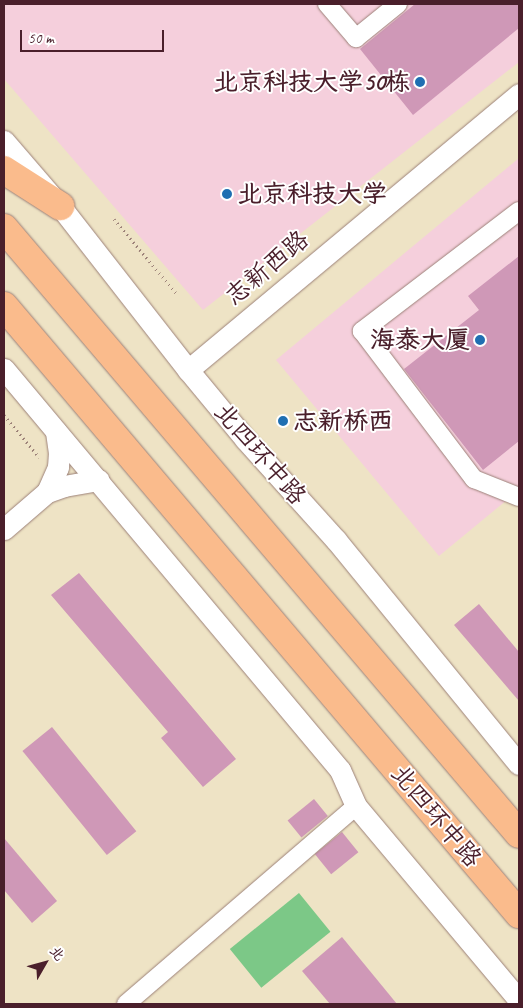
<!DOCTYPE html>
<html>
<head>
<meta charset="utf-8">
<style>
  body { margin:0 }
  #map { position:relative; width:523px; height:1008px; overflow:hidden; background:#eee3c5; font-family:Caveat,"LXGW WenKai TC",sans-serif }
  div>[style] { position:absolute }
  .built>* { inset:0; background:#f5cfdc }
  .green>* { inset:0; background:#7cc887; transform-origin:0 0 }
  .building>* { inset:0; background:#cf98b7; transform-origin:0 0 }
  .path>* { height:3px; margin-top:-1.5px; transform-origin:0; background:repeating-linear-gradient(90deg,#9c8178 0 1px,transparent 0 5px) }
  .roads { filter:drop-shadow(0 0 1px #9c8178) drop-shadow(0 0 1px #9c8178) }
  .minor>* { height:18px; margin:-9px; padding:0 9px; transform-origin:9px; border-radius:9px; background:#fff }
  .tertiary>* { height:21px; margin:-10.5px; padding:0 10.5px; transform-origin:10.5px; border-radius:10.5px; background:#fff }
  .trunk>* { height:28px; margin:-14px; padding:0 14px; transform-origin:14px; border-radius:14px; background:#fabb8c }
  .dots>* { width:14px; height:14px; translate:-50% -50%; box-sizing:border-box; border:2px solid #fff; border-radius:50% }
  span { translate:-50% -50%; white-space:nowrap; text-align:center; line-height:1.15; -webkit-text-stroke:4px #fff; paint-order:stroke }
  .poi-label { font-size:25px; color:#4a1f2b; font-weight:700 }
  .right { translate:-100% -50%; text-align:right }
  .left { translate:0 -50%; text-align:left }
  .street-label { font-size:25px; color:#4a1f2b }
  .frame { position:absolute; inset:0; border:5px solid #4a1f2b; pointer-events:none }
  .north { position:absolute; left:20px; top:938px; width:50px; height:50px; -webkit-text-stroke:4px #fff; paint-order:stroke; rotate:52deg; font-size:14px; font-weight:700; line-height:20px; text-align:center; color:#4a1f2b }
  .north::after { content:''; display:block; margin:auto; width:18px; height:22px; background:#4a1f2b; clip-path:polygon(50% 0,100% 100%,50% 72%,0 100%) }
  .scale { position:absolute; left:20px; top:30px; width:144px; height:22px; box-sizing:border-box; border:2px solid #4a1f2b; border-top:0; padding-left:6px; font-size:15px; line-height:18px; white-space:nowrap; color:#4a1f2b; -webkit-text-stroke:4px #fff; paint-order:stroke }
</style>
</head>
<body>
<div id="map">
  <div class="built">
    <div style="clip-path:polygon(4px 4px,519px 4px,519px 62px,203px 310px,4px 79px)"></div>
    <div style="clip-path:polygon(519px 158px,519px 490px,439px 556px,276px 360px)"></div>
  </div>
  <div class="green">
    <div style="left:299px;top:893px;width:50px;height:89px;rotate:51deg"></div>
  </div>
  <div class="building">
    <div style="clip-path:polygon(415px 4px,519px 4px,519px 28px,413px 115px,360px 49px)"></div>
    <div style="clip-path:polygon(519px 256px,519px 441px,483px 470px,404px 369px,479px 310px,468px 296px)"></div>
    <div style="clip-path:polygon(79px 573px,236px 759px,203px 787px,161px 738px,168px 732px,51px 595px)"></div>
    <div style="clip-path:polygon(479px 604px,519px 652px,519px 701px,454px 625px)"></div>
    <div style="left:52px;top:727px;width:134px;height:38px;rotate:51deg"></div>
    <div style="left:314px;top:799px;width:22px;height:34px;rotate:51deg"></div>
    <div style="left:342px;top:832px;width:26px;height:35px;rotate:51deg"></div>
    <div style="clip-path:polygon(4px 838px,57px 901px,32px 923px,4px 890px)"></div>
    <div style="clip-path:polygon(342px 937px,397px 1004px,330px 1004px,302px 971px)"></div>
  </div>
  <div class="path">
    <div style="left:114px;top:219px;width:98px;rotate:50deg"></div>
    <div style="left:4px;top:415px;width:55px;rotate:50.2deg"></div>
  </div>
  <div class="roads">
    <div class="minor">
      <div style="left:327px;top:4px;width:45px;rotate:49.5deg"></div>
      <div style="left:356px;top:38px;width:54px;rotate:-39deg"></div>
      <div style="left:519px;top:211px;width:198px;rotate:142.6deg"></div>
      <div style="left:362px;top:331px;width:186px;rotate:52.9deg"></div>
      <div style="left:474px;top:479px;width:48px;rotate:21.8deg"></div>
      <div style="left:126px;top:1004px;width:303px;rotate:-40.7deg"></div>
    </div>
    <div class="tertiary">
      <div style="left:4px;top:141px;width:86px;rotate:49.3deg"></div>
      <div style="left:60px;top:206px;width:208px;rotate:52deg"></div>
      <div style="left:188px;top:370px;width:89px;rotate:50.4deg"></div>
      <div style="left:245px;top:439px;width:136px;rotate:48deg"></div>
      <div style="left:336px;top:540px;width:289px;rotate:50.8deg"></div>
      <div style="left:4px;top:369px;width:523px;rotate:50.04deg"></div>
      <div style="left:340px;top:770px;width:39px;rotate:66deg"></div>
      <div style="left:356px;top:806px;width:253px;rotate:50deg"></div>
      <div style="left:188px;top:370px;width:431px;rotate:-39.8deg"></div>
      <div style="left:47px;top:492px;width:27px;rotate:-66deg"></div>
      <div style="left:58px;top:467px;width:14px;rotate:-86deg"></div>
      <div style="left:59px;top:453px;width:22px;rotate:-98deg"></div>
      <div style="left:4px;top:529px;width:57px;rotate:-40.7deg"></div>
      <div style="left:47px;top:492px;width:18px;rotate:-19deg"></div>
      <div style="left:64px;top:486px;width:35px;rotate:-10deg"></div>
    </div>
    <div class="trunk">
      <div style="left:4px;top:170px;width:67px;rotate:32.7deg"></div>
      <div style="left:4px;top:228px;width:795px;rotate:49.64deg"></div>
      <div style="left:4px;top:306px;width:797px;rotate:49.73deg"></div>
    </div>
  </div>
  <div class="dots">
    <div style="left:420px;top:82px;background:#1f6fb2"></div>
    <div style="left:227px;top:194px;background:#1f6fb2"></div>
    <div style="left:480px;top:340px;background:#1f6fb2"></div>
    <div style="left:283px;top:421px;background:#1f6fb2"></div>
  </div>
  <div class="poi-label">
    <span class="right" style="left:410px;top:82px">北京科技大学50栋</span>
    <span class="left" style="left:237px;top:194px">北京科技大学</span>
    <span class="right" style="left:470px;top:340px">海泰大厦</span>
    <span class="left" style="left:293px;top:421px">志新桥西</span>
  </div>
  <div class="street-label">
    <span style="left:267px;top:268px;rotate:-40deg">志新西路</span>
    <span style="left:260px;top:454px;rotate:49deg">北四环中路</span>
    <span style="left:436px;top:816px;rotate:50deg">北四环中路</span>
  </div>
  <div class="frame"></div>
  <div class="north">北</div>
  <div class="scale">50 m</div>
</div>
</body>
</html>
